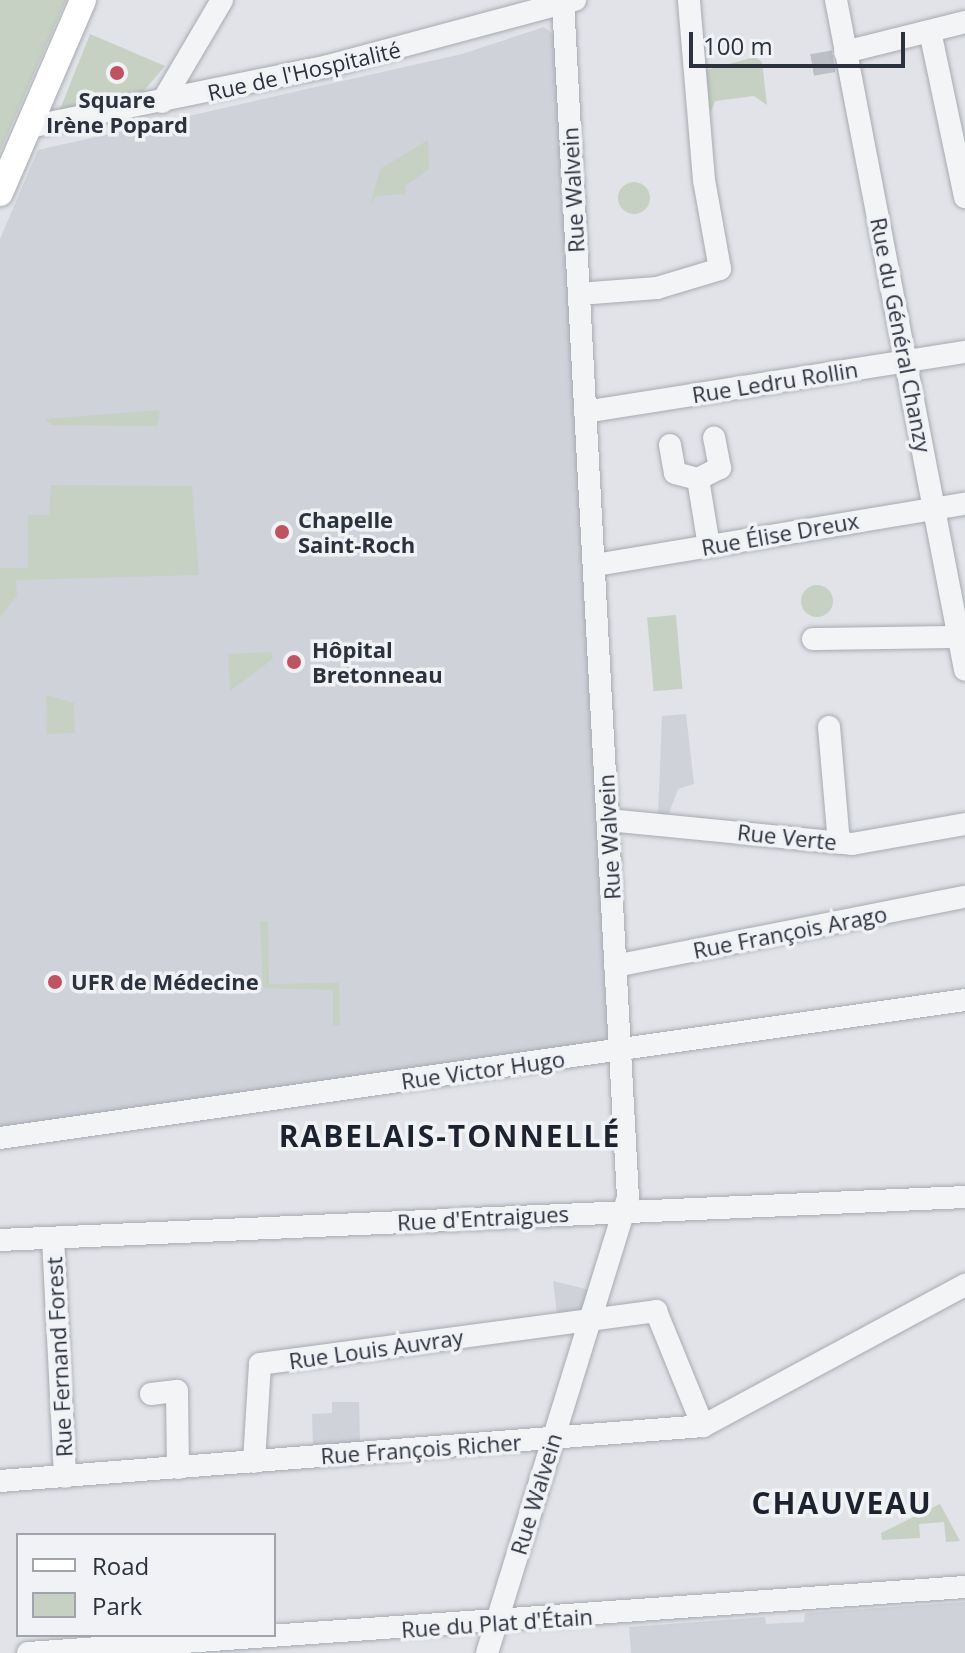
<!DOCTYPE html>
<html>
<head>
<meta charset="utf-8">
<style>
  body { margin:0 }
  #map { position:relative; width:965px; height:1653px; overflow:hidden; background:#e1e3e8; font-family:"Open Sans",sans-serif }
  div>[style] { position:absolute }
  .built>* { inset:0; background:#cfd2d9 }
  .green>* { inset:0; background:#c6d1c3; transform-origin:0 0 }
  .round { border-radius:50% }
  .minor-tunnel>* { height:22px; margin-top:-11px; transform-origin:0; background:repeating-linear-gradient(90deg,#bdbfc6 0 22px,transparent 0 33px) }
  .roads { filter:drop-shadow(0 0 2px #a7aab1) drop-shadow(0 0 2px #a7aab1) }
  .minor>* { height:22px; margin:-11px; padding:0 11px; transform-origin:11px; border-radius:11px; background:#f3f4f6 }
  .major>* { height:26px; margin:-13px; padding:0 13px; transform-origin:13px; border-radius:13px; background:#fff }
  .dots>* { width:22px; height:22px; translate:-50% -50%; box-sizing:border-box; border:4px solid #f0f2f5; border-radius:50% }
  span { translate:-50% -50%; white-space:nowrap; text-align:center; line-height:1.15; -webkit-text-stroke:7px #f0f2f5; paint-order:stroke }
  .street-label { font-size:22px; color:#2b313d }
  .poi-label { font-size:22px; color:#2b313d; font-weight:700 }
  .left { translate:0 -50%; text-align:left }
  .district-label { font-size:30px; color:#1d232e; font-weight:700; letter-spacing:2px }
  .legend { position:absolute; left:16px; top:1533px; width:260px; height:104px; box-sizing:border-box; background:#f0f2f5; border:2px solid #a1a5ab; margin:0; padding:10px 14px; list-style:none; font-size:24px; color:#2b313d }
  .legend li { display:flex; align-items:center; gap:16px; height:40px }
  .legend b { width:40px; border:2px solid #a1a5ab }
  .scale { position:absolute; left:689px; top:32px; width:216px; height:36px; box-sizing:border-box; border:4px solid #2b313d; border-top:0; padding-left:10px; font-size:24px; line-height:28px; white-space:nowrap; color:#2b313d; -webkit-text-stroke:6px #f0f2f5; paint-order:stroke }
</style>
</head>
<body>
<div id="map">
  <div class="built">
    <div style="clip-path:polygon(544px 27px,554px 35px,608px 1040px,0 1130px,0 239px,38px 150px,462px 54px)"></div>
    <div style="clip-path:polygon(686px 714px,694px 784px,678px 789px,668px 816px,658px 815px,662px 716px)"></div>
    <div style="clip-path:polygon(553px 1281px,590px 1290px,583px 1312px,557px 1315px)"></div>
    <div style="clip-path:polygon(332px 1402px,359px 1402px,360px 1442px,313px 1446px,312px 1414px,332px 1413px)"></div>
    <div style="clip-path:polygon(965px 1602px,965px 1653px,631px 1653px,629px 1627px,765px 1617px,766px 1624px,804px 1622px,805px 1613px)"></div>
  </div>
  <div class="green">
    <div style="clip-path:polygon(0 0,66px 0,0 152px)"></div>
    <div style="clip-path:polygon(90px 34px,165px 66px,142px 93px,59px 112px)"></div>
    <div style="clip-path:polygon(755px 57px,762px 62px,767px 105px,754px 96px,715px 101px,710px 114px,706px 70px)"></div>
    <div style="clip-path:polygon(428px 140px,429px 169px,405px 186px,406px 194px,376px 196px,370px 205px,380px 169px)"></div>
    <div class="round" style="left:618px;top:182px;width:32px;height:32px"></div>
    <div style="clip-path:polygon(160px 410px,157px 426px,52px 425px,44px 419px)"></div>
    <div style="clip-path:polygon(51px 485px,192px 486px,199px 575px,16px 580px,17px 596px,0 617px,0 568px,28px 568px,28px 515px,49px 515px)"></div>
    <div class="round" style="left:801px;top:585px;width:32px;height:32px"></div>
    <div style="left:676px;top:615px;width:74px;height:29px;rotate:85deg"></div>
    <div style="clip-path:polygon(271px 652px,273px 659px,230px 691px,228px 654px)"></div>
    <div style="clip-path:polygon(46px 695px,74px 703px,75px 733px,47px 734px)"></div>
    <div style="clip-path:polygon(260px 921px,268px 921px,269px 984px,339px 983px,340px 1025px,333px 1025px,333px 990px,263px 988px)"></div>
    <div style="clip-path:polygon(940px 1504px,960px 1541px,946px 1542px,944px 1522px,919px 1524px,920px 1538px,882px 1540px,881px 1533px)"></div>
  </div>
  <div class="minor-tunnel">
    <div style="left:812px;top:65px;width:23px;rotate:-10deg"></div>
  </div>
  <div class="roads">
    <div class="minor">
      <div style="left:836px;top:0;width:682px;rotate:79.1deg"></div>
      <div style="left:930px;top:31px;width:170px;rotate:78.1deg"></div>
      <div style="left:845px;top:52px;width:124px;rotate:-14deg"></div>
      <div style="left:162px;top:102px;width:118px;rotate:-59.5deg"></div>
      <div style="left:29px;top:127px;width:305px;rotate:-11.5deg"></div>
      <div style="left:328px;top:66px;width:256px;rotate:-15deg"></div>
      <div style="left:579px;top:294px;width:78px;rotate:-4.4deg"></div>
      <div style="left:657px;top:288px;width:66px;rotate:-16.8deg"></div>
      <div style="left:720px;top:269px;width:90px;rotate:-100.2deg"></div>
      <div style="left:704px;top:180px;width:181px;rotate:-94.8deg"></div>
      <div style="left:585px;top:412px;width:385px;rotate:-9deg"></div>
      <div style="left:670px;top:445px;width:28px;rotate:80deg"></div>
      <div style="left:675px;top:473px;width:24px;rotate:15deg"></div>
      <div style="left:698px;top:479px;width:25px;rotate:-27deg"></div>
      <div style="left:720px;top:468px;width:31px;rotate:-101deg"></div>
      <div style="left:698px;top:479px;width:68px;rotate:80.7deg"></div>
      <div style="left:595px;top:565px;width:375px;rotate:-9.4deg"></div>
      <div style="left:813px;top:639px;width:145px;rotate:-0.8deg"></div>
      <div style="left:829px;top:727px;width:116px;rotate:85.1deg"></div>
      <div style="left:608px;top:820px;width:245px;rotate:5.6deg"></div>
      <div style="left:852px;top:844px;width:115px;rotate:-10deg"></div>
      <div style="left:615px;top:966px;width:357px;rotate:-11.2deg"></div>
      <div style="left:0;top:1138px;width:975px;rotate:-8.14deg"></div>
      <div style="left:53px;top:1238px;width:239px;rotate:87.1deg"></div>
      <div style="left:0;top:1240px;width:966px;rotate:-2.55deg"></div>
      <div style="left:151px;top:1394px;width:26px;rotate:-7deg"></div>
      <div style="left:177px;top:1391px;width:77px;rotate:89.3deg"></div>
      <div style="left:254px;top:1462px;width:98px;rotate:-86.5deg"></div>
      <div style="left:260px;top:1364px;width:400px;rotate:-7.6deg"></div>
      <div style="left:656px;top:1311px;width:124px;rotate:67.8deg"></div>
      <div style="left:0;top:1481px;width:705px;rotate:-4.47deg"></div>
      <div style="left:703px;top:1426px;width:298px;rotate:-28.3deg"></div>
      <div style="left:28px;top:1653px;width:939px;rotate:-4.03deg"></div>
      <div style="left:487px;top:1653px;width:476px;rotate:-72.8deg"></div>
      <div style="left:628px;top:1198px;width:1200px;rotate:-93.11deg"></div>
    </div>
    <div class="major">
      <div style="left:0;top:193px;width:210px;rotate:-66.7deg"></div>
    </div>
  </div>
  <div class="dots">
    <div style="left:117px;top:73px;background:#bf5362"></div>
    <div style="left:282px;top:532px;background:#bf5362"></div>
    <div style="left:294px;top:662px;background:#bf5362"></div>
    <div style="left:55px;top:982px;background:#bf5362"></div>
  </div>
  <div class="street-label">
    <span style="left:304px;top:71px;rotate:-13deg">Rue de l'Hospitalité</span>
    <span style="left:573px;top:190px;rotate:-93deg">Rue Walvein</span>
    <span style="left:901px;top:335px;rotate:79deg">Rue du Général Chanzy</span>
    <span style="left:775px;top:382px;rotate:-9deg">Rue Ledru Rollin</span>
    <span style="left:780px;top:534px;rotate:-10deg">Rue Élise Dreux</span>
    <span style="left:609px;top:837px;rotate:-93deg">Rue Walvein</span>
    <span style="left:787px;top:837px;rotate:6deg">Rue Verte</span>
    <span style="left:790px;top:932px;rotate:-11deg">Rue François Arago</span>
    <span style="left:483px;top:1070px;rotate:-8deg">Rue Victor Hugo</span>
    <span style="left:483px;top:1218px;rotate:-3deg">Rue d'Entraigues</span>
    <span style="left:376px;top:1349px;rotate:-8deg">Rue Louis Auvray</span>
    <span style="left:59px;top:1357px;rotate:-93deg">Rue Fernand Forest</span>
    <span style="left:421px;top:1449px;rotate:-4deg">Rue François Richer</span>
    <span style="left:536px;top:1494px;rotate:-73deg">Rue Walvein</span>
    <span style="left:497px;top:1623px;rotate:-4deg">Rue du Plat d'Étain</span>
  </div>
  <div class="poi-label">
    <span style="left:117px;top:112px">Square<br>Irène Popard</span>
    <span class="left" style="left:298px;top:532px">Chapelle<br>Saint-Roch</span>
    <span class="left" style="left:312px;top:662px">Hôpital<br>Bretonneau</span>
    <span class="left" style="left:71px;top:982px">UFR de Médecine</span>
  </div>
  <div class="district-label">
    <span style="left:450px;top:1136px">RABELAIS-TONNELLÉ</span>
    <span style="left:842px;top:1503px">CHAUVEAU</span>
  </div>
  <ul class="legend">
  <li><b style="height:10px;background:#fff"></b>Road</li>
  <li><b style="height:22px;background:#c6d1c3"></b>Park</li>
  </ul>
  <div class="scale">100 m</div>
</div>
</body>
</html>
